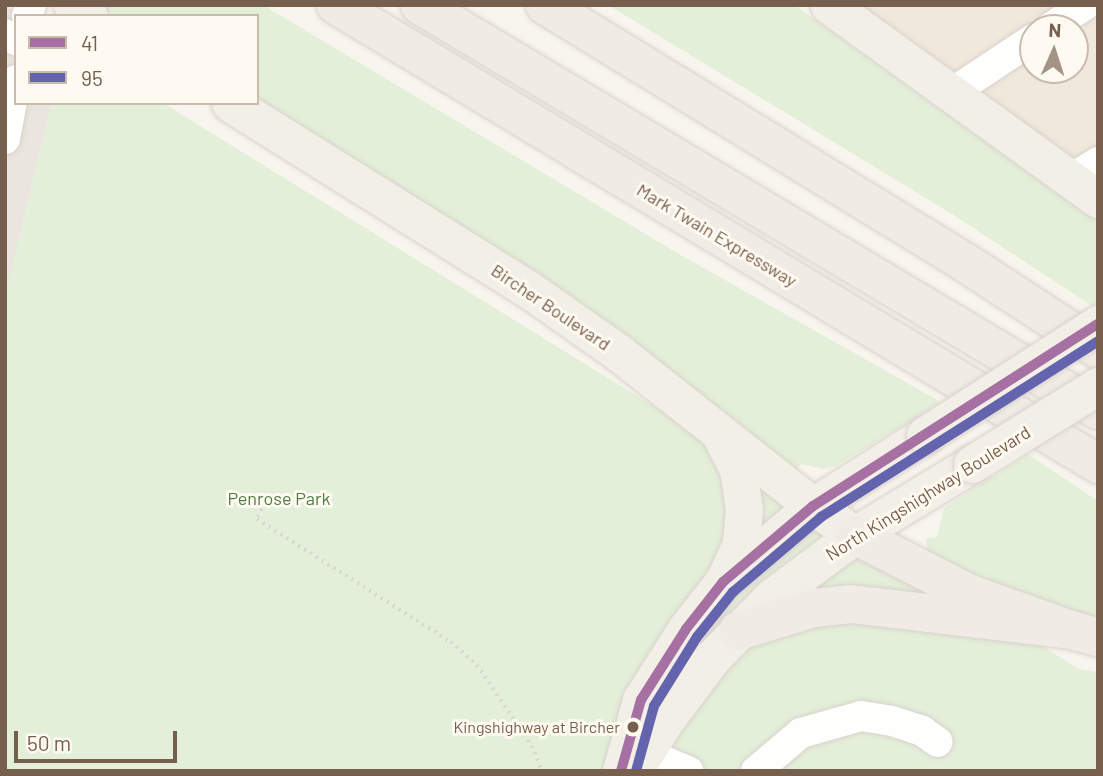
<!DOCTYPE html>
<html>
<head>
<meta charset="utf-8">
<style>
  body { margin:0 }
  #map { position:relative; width:1103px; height:776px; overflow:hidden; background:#f8f5ee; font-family:Barlow,sans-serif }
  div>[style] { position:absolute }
  .residential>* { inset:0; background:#f1e8dc }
  .industrial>* { inset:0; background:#ebe5df }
  .green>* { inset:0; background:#e4efd9 }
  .path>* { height:3.5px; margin-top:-1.75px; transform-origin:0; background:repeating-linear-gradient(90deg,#dad5d0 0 2px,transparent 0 7px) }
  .roads { filter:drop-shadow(0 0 2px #d8d2cc) drop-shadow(0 0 2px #d8d2cc) }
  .minor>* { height:30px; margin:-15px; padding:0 15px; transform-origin:15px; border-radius:15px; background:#fefefc }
  .major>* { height:37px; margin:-18.5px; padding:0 18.5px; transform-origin:18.5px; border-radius:18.5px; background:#f2efe7 }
  .highway>* { height:38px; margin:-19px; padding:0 19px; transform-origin:19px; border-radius:19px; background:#f1ebe6 }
  .bridges { filter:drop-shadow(0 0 2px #d9d2cb) drop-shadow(0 0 2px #d9d2cb) }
  .major-bridge>* { height:37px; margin:-18.5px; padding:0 18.5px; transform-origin:18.5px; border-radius:18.5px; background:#f2efe7 }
  .bus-1>* { height:10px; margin:-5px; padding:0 5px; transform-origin:5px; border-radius:5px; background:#a670a3 }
  .bus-2>* { height:10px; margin:-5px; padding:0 5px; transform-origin:5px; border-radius:5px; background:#6364ad }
  .dots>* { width:19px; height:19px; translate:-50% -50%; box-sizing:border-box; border:4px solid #fffaf1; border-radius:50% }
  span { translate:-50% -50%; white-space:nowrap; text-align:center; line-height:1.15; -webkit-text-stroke:6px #fffaf1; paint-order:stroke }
  .bus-label { font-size:16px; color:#775f4d }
  .right { translate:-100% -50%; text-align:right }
  .street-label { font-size:18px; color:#775f4d }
  .park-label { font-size:18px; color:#527d45 }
  .frame { position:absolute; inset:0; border:7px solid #775f4d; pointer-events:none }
  .legend { position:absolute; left:14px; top:14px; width:245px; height:91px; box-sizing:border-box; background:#fffaf1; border:2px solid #c9bcaf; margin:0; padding:9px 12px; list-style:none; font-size:21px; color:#775f4d }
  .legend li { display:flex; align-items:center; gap:14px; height:35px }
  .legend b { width:35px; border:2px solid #c9bcaf }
  .north { position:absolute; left:1019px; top:14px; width:70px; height:70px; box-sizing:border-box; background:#fffaf1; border:2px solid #c9bcaf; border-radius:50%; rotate:3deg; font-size:19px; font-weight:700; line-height:28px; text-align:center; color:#775f4d }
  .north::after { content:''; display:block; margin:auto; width:24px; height:32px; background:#a49485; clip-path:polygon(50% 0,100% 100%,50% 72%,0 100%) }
  .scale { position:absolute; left:14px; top:731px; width:163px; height:32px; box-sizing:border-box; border:4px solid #775f4d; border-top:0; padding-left:9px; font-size:21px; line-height:24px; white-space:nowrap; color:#775f4d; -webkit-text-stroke:5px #fffaf1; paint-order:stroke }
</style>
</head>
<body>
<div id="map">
  <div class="residential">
    <div style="clip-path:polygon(evenodd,854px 5px,1098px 5px,1098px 153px,1076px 167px,854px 5px,1033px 28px,1075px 28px,1075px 70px,1033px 70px,1033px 28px)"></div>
  </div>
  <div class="industrial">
    <div style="clip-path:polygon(5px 5px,24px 16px,16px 16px,16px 103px,52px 103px,5px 297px)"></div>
  </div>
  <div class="green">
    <div style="clip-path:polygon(98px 5px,263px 5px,677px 253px,941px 402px,836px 466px,824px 469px,801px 464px,794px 474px,257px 103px,257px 16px,114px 16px)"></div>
    <div style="clip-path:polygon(608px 5px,795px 5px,1098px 222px,1098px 303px,1092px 306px,952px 214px)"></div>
    <div style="clip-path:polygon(52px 103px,163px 103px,1079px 669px,1098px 672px,1098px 771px,5px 771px,5px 297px)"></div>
    <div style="clip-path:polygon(1028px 454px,1098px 501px,1098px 624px,934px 560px,927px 549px,926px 538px,937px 537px,944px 508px)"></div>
  </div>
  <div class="path">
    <div style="left:254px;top:495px;width:14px;rotate:36deg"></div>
    <div style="left:265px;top:503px;width:18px;rotate:117deg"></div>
    <div style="left:257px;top:519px;width:230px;rotate:32.4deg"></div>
    <div style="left:451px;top:642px;width:35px;rotate:41deg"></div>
    <div style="left:477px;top:665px;width:98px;rotate:55.8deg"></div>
    <div style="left:532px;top:746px;width:27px;rotate:68deg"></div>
  </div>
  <div class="roads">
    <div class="minor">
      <div style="left:27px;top:16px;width:12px;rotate:-70deg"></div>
      <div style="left:1050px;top:28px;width:42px;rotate:-33.3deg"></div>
      <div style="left:5px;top:34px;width:13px;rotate:29deg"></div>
      <div style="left:950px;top:94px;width:100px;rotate:-33.5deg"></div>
      <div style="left:5px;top:139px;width:60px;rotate:-79.4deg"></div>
      <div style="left:1071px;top:179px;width:32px;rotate:-32deg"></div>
      <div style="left:644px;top:753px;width:48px;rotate:22.2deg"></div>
      <div style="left:756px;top:771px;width:59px;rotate:-40.2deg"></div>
      <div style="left:801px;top:733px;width:62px;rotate:-15.8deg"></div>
      <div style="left:861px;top:716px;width:31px;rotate:9deg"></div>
      <div style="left:892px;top:721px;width:32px;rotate:18deg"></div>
      <div style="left:922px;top:731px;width:19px;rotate:35deg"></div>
    </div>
    <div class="major">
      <div style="left:72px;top:5px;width:20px;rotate:33deg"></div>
      <div style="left:829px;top:5px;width:332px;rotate:35.8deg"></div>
      <div style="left:230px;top:103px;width:351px;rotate:32deg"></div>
      <div style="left:528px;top:289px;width:111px;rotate:35.1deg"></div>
      <div style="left:619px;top:353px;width:247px;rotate:38.3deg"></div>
      <div style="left:813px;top:506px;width:51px;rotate:34.6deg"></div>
      <div style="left:722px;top:438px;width:35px;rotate:63deg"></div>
      <div style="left:738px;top:469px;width:40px;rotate:81.5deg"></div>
      <div style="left:744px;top:509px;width:34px;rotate:95deg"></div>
      <div style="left:741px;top:543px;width:39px;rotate:114deg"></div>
      <div style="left:634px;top:770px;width:62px;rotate:-57.6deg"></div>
      <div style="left:667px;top:718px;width:76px;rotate:-53deg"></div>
      <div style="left:713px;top:657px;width:86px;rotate:-45.5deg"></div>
      <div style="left:773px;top:596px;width:102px;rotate:-36.6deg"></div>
      <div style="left:855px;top:535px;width:137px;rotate:-31.3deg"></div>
      <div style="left:621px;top:771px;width:74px;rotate:-74.3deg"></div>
      <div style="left:641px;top:700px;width:84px;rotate:-57.6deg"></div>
      <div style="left:686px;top:629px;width:60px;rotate:-51.8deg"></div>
      <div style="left:723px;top:582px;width:118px;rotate:-40.2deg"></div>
      <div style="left:813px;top:506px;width:133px;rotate:-32.4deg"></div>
    </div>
    <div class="highway">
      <div style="left:336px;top:5px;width:890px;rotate:31.06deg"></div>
      <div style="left:420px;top:5px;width:790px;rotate:30.85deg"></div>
      <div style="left:545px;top:5px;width:494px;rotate:31.5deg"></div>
      <div style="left:966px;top:263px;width:158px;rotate:33.1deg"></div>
      <div style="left:855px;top:535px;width:129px;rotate:27.2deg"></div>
      <div style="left:970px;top:594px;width:107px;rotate:19.6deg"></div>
      <div style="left:1071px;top:630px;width:28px;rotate:15deg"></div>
      <div style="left:738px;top:631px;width:79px;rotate:-16.8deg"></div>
      <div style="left:814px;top:608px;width:37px;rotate:-6deg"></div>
      <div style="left:851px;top:604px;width:222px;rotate:6.7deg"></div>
    </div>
  </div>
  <div class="bridges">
    <div class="major-bridge">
      <div style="left:925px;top:435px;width:206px;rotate:-32.7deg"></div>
      <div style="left:972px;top:464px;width:148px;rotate:-31.8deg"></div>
    </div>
  </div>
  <div class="bus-1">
    <div style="left:621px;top:771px;width:74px;rotate:-74.3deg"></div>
    <div style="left:641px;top:700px;width:84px;rotate:-57.6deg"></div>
    <div style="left:686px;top:629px;width:60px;rotate:-51.8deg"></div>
    <div style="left:723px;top:582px;width:118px;rotate:-40.2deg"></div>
    <div style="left:813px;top:506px;width:338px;rotate:-32.6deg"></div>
  </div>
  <div class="bus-2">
    <div style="left:636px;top:771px;width:67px;rotate:-74.5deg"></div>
    <div style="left:654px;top:706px;width:81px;rotate:-58.1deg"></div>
    <div style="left:697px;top:637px;width:58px;rotate:-51.3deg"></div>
    <div style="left:733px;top:592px;width:116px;rotate:-40.4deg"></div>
    <div style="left:821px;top:517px;width:328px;rotate:-32.4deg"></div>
  </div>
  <div class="dots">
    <div style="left:633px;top:727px;background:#775f4d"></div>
  </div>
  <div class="bus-label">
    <span class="right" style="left:620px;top:727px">Kingshighway at Bircher</span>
  </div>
  <div class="street-label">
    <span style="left:717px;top:235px;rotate:31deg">Mark Twain Expressway</span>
    <span style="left:551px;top:307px;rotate:34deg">Bircher Boulevard</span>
    <span style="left:928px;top:493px;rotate:-32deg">North Kingshighway Boulevard</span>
  </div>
  <div class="park-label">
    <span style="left:279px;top:498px">Penrose Park</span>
  </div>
  <div class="frame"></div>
  <ul class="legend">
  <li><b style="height:9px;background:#a670a3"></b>41</li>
  <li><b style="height:9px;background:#6364ad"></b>95</li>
  </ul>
  <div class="north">N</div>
  <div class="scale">50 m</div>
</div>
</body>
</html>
